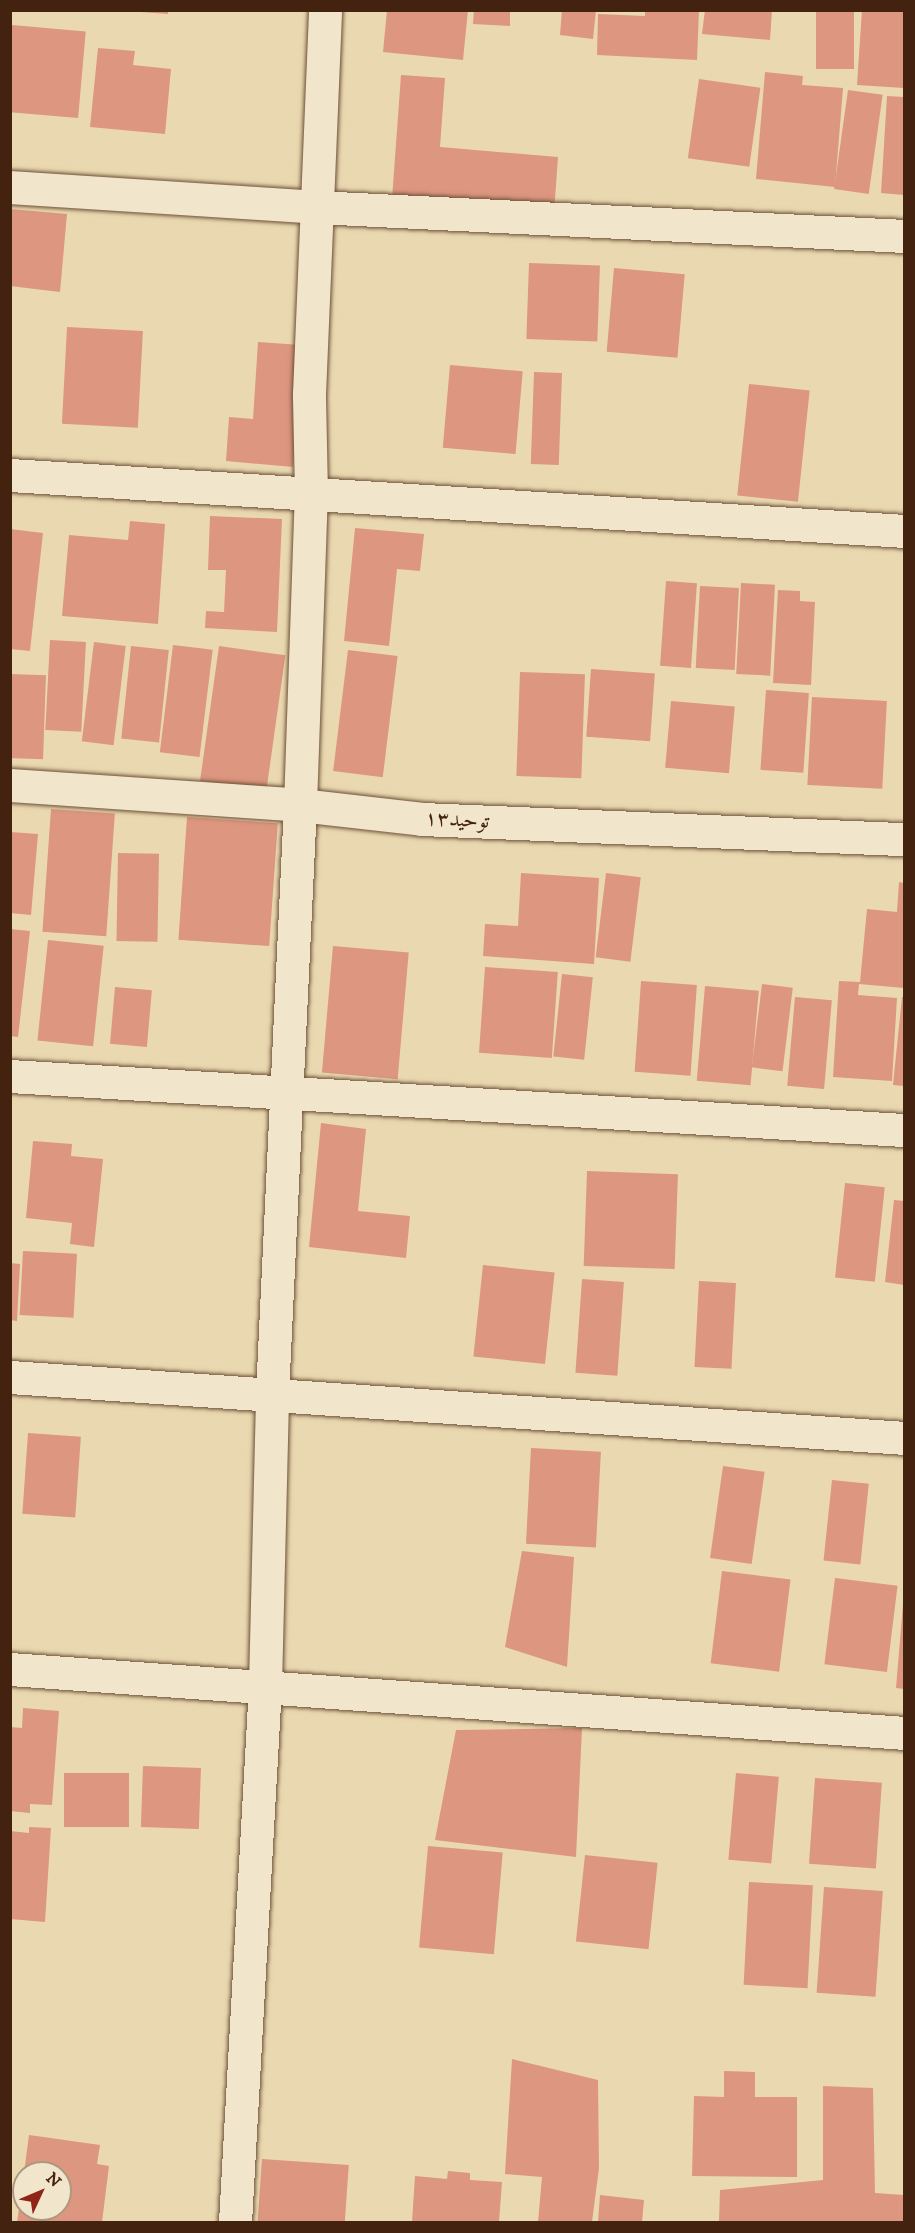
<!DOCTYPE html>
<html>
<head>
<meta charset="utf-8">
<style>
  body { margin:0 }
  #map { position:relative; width:915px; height:2233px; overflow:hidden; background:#ead9b0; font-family:"IM FELL DW Pica",Amiri,serif }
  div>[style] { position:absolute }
  .building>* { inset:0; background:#dd967f; transform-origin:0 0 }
  .roads { filter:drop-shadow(0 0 2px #6e5038) drop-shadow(0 0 2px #6e5038) }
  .street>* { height:33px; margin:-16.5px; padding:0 16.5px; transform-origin:16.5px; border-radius:16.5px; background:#f1e6cc }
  span { translate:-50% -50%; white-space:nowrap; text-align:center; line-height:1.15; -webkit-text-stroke:6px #f1e6cc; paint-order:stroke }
  .street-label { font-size:21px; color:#442210 }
  .frame { position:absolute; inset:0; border:12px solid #442210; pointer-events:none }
  .north { position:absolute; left:12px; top:2161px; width:60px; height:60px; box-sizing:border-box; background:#f1e6cc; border:2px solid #ac9881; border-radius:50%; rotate:46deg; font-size:16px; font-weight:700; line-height:24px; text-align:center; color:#442210 }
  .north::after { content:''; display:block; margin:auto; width:21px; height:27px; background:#8f2418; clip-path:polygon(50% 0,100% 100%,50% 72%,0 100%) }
</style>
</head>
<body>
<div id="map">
  <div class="building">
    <div style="clip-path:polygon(140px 10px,168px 10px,168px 14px,140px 12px)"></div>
    <div style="clip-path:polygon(387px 10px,468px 10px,463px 60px,383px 52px)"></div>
    <div style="clip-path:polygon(474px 10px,510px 10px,510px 26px,473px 24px)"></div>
    <div style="clip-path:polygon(562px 10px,596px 10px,593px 39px,560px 35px)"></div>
    <div style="clip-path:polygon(645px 10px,699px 10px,697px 60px,597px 55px,598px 14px,645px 16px)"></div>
    <div style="clip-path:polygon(705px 10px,772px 10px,770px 40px,702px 34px)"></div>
    <div style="left:816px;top:10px;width:38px;height:59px"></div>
    <div style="clip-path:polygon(862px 10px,904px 10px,904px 88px,857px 85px)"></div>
    <div style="left:12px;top:25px;width:74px;height:87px;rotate:5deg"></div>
    <div style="clip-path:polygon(98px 48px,135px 51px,133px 65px,171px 69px,165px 134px,90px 127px)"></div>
    <div style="clip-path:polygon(765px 72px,803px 76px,802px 85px,843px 88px,835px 187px,756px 179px)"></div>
    <div style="clip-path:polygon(401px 75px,445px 78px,440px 147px,558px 157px,554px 213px,392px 199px)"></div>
    <div style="left:699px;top:79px;width:62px;height:80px;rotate:8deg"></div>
    <div style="left:848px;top:90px;width:35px;height:100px;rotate:8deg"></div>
    <div style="clip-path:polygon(887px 96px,904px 97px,904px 195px,881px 193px)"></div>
    <div style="clip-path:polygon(10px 209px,67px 214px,60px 292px,10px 286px)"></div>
    <div style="left:529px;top:263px;width:71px;height:76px;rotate:2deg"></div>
    <div style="left:614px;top:268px;width:71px;height:84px;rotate:5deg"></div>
    <div style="left:67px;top:327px;width:76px;height:97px;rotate:3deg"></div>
    <div style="clip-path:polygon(258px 342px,301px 345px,293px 467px,226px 461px,229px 417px,253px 419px)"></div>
    <div style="left:450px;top:365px;width:73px;height:83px;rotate:5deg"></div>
    <div style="left:534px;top:372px;width:28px;height:92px;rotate:2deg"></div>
    <div style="left:749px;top:384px;width:61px;height:112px;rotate:6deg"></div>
    <div style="clip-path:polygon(210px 516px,282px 519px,277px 632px,205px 628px,206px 611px,224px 612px,226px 570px,208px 570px)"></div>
    <div style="clip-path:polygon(130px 521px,165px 524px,158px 624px,62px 616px,69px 535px,128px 540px)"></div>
    <div style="clip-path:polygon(355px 528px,424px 534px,420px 571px,397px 569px,389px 646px,344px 641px)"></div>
    <div style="clip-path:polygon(10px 529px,43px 533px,30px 651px,10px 649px)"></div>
    <div style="left:666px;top:581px;width:31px;height:85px;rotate:4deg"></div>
    <div style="left:741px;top:583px;width:34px;height:91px;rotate:3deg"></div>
    <div style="left:700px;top:586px;width:39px;height:82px;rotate:3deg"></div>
    <div style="clip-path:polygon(778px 590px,800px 591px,800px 601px,815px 602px,811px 685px,773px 683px)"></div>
    <div style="left:50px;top:640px;width:36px;height:90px;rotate:3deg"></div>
    <div style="left:94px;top:642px;width:32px;height:100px;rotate:7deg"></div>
    <div style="left:173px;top:645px;width:40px;height:108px;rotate:7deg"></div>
    <div style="left:131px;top:646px;width:38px;height:93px;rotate:6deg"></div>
    <div style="left:219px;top:646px;width:67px;height:136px;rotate:8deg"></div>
    <div style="left:348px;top:650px;width:50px;height:122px;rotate:7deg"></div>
    <div style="left:591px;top:669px;width:64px;height:68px;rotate:4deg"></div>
    <div style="left:520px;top:672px;width:65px;height:104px;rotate:2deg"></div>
    <div style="left:10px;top:674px;width:36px;height:84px;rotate:2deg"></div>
    <div style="left:766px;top:690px;width:43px;height:80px;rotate:4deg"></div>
    <div style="left:812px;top:697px;width:75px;height:88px;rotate:3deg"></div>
    <div style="left:671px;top:701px;width:64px;height:67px;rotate:5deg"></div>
    <div style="left:51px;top:809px;width:64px;height:123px;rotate:4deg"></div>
    <div style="left:187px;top:817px;width:91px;height:123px;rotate:4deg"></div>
    <div style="clip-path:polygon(10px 832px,38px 834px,31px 915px,10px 913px)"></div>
    <div style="left:118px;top:853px;width:41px;height:88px;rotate:1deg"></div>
    <div style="clip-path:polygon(521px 873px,599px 878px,594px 964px,483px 956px,485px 924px,518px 926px)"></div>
    <div style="left:606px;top:873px;width:35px;height:85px;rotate:7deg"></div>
    <div style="clip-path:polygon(899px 882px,904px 883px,904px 988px,859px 984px,858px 995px,897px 998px,892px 1081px,833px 1077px,839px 981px,860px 982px,867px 909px,897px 912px)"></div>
    <div style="clip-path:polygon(10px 929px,30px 931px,18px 1037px,10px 1036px)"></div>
    <div style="left:48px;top:940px;width:56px;height:101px;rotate:6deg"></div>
    <div style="left:333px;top:946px;width:76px;height:127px;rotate:5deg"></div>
    <div style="left:485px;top:967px;width:73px;height:86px;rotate:4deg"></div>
    <div style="left:562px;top:974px;width:31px;height:83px;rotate:6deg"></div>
    <div style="left:641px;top:981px;width:56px;height:91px;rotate:4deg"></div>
    <div style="left:762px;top:984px;width:31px;height:84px;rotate:7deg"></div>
    <div style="left:705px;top:986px;width:54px;height:95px;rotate:5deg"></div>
    <div style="left:115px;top:987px;width:37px;height:57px;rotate:5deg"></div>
    <div style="left:795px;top:997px;width:37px;height:89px;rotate:5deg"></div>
    <div style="clip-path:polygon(902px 997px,904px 997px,904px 1086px,893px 1085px)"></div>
    <div style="clip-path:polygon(321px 1123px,366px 1129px,358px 1211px,410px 1216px,406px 1258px,309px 1247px)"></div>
    <div style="clip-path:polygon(33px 1141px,72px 1144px,71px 1156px,103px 1159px,94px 1247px,70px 1244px,72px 1223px,26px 1218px)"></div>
    <div style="left:587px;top:1171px;width:91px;height:95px;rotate:2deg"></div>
    <div style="left:845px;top:1183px;width:40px;height:95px;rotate:6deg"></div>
    <div style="clip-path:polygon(894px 1200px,904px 1201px,904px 1285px,885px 1282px)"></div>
    <div style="left:23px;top:1251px;width:54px;height:64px;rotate:3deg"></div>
    <div style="clip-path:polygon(10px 1263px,20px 1264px,17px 1321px,10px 1320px)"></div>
    <div style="left:483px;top:1265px;width:72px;height:92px;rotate:6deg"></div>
    <div style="left:582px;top:1279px;width:42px;height:94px;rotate:4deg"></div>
    <div style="left:699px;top:1281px;width:37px;height:86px;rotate:3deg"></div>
    <div style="left:28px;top:1433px;width:53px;height:81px;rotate:4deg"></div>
    <div style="left:531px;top:1448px;width:70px;height:96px;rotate:3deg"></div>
    <div style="left:723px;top:1466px;width:42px;height:93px;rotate:8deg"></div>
    <div style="left:832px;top:1480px;width:37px;height:81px;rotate:6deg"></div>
    <div style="clip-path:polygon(522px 1551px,574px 1557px,567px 1667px,505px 1647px)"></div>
    <div style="left:722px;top:1571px;width:69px;height:93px;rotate:7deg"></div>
    <div style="left:835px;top:1578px;width:63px;height:87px;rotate:7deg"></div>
    <div style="clip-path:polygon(903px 1604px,904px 1604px,904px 1689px,896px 1688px)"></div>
    <div style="clip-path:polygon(23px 1708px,59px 1711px,52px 1805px,30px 1804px,30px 1813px,10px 1811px,10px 1727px,22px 1728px)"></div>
    <div style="clip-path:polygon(582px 1728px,576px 1857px,435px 1840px,456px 1730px)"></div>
    <div style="left:143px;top:1766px;width:58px;height:61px;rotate:2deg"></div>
    <div style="left:64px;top:1773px;width:65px;height:54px"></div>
    <div style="left:736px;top:1773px;width:43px;height:87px;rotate:5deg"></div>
    <div style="left:815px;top:1778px;width:67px;height:86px;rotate:4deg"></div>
    <div style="clip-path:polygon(29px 1827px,51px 1828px,45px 1922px,10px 1919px,10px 1831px,29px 1833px)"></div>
    <div style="left:428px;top:1846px;width:75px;height:102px;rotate:5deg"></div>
    <div style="left:585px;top:1855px;width:73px;height:87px;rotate:6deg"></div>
    <div style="left:749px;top:1882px;width:64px;height:103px;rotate:3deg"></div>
    <div style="left:824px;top:1887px;width:59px;height:106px;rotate:4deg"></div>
    <div style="clip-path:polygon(512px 2059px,598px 2080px,599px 2168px,592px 2222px,538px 2222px,542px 2177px,505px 2174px)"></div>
    <div style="clip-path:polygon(724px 2071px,755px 2072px,755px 2097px,797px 2097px,797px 2177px,692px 2176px,694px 2096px,724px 2097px)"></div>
    <div style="clip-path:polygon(823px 2086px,873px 2088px,875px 2193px,904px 2195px,904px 2222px,719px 2222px,720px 2190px,823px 2180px)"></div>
    <div style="clip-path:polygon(29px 2135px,100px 2145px,97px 2164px,109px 2166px,102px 2222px,17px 2222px,23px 2182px,24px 2209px,60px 2209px,60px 2173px,24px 2173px)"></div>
    <div style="left:262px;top:2159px;width:87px;height:63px;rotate:4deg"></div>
    <div style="clip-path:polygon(448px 2171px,470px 2173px,470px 2180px,502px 2182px,499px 2222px,412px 2222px,415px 2176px,447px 2179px)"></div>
    <div style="clip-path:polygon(600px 2195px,644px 2200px,642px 2222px,598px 2222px)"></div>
  </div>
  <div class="roads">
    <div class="street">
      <div style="left:10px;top:187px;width:307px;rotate:3.7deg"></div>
      <div style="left:316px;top:207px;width:589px;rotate:2.82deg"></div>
      <div style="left:10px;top:475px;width:896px;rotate:3.58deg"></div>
      <div style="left:10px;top:785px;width:291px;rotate:3.9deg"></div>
      <div style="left:300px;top:805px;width:123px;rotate:6.5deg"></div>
      <div style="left:422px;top:819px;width:482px;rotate:2.4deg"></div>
      <div style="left:10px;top:1076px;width:896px;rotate:3.46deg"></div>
      <div style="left:10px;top:1377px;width:896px;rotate:3.9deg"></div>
      <div style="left:10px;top:1669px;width:896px;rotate:4.09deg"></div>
      <div style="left:235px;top:2222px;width:538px;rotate:-86.8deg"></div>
      <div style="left:265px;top:1685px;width:291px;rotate:-88.6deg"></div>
      <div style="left:272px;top:1394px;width:590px;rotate:-87.28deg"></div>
      <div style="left:300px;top:805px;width:312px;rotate:-88deg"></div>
      <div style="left:311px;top:493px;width:99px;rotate:-91.2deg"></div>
      <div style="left:309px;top:394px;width:384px;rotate:-87.6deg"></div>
    </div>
  </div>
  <div class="street-label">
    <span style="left:457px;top:820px;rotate:3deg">توحید۱۳</span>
  </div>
  <div class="frame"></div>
  <div class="north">N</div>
</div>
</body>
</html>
